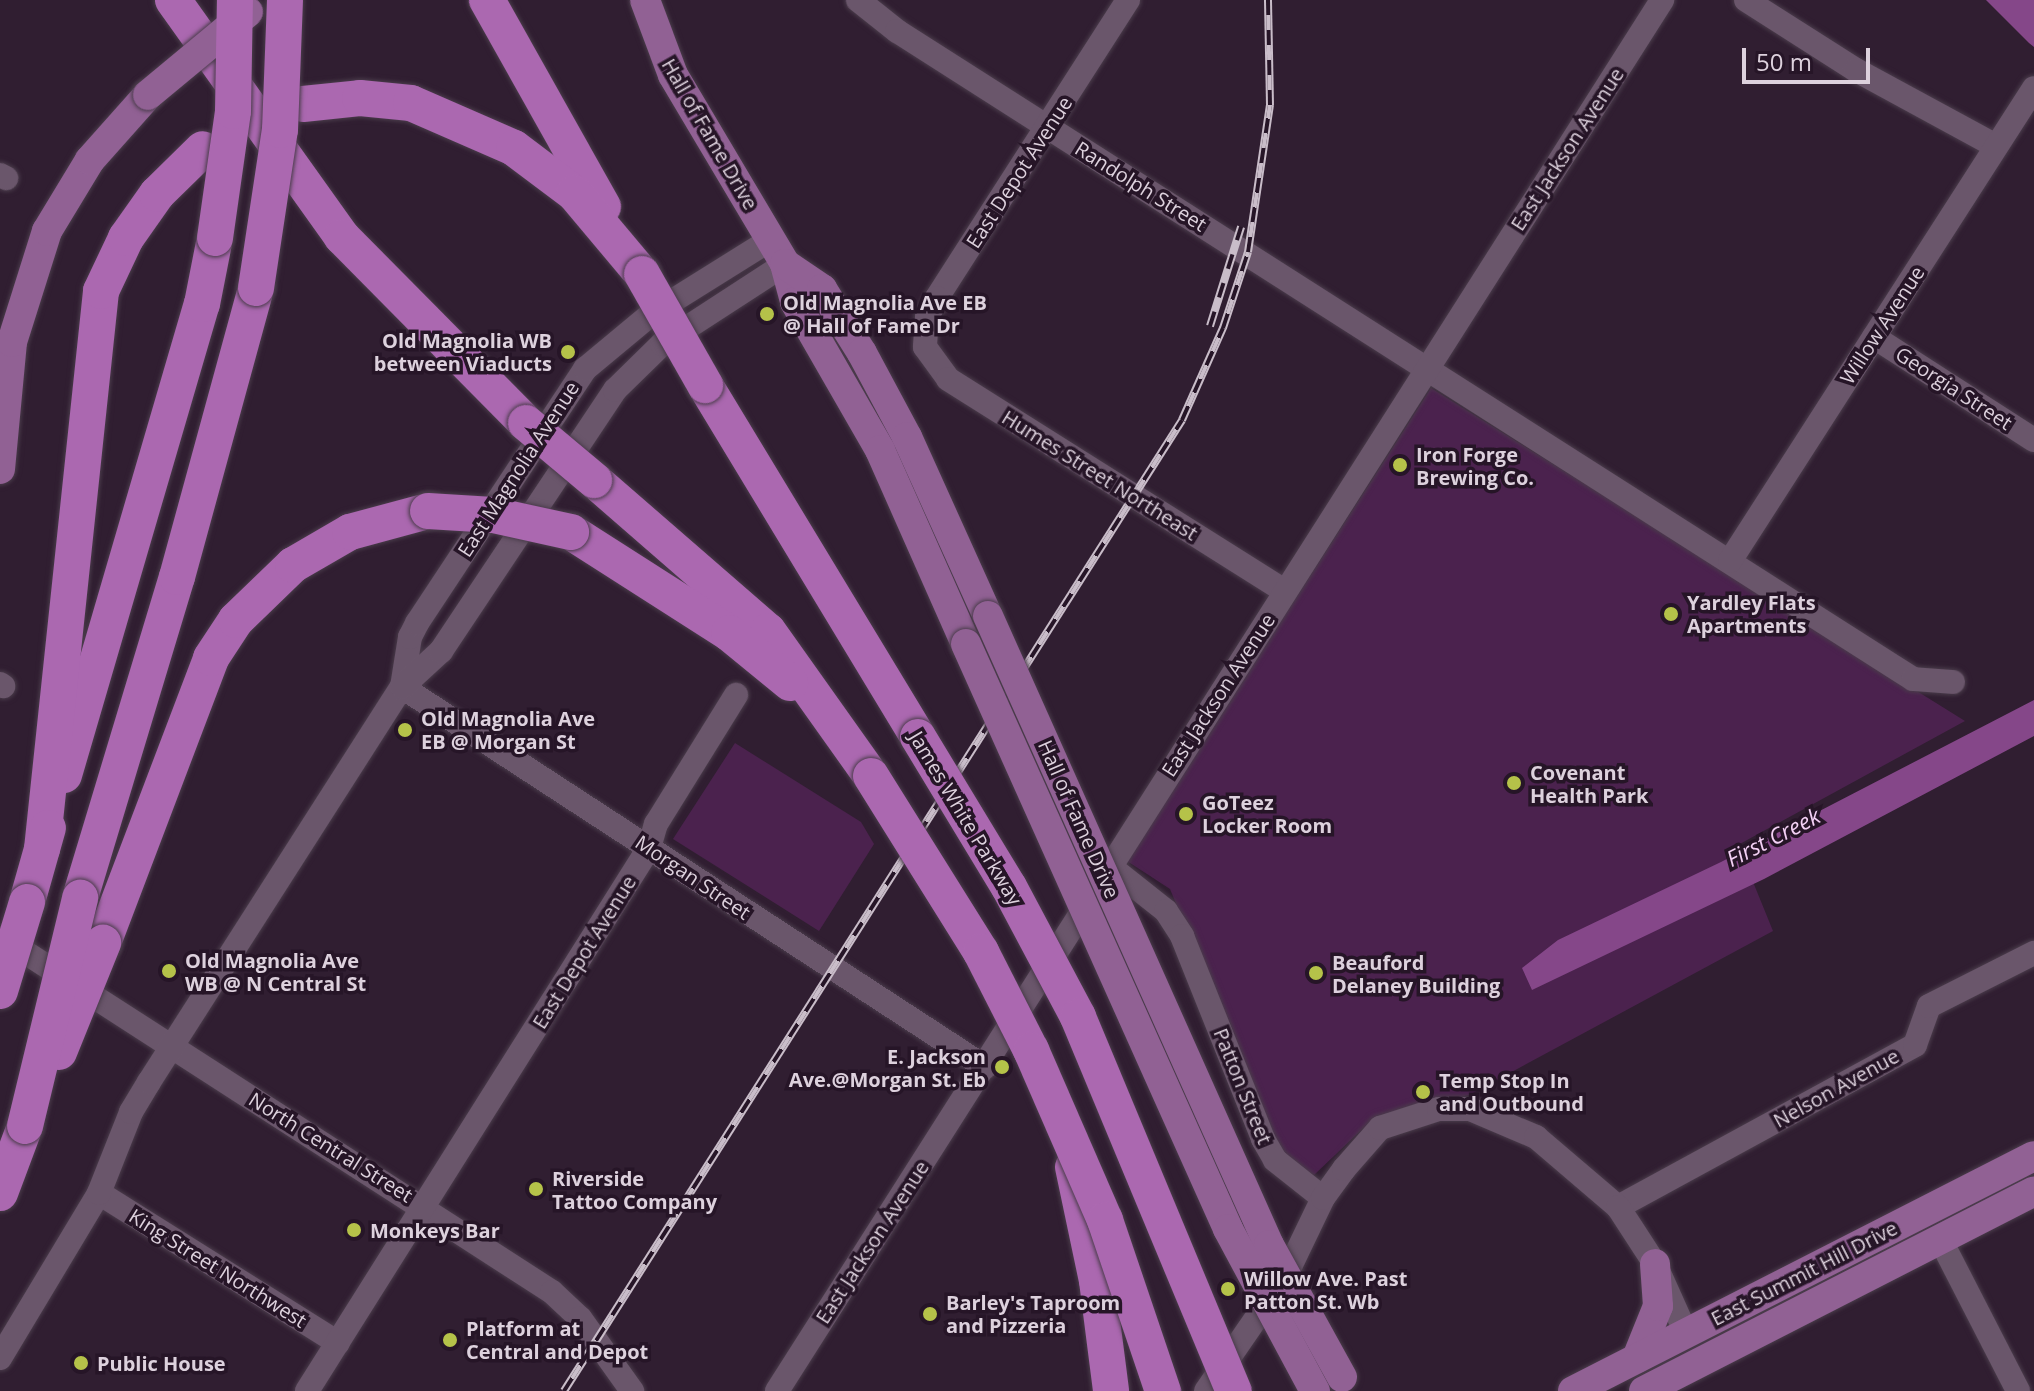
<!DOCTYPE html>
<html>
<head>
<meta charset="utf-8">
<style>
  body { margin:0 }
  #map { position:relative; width:2034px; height:1391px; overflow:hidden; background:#301e31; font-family:"Open Sans",sans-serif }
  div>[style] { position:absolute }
  .green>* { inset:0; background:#4b224e }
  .water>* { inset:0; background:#854789 }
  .roads { filter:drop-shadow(0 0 2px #4a3c4b) drop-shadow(0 0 2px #4a3c4b) }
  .minor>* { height:24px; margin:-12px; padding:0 12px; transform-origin:12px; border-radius:12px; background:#6a566b }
  .major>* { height:30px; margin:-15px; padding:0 15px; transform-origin:15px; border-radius:15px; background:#916194 }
  .highway>* { height:36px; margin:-18px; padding:0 18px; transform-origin:18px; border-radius:18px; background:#ab68b0 }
  .rail>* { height:8px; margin-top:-4px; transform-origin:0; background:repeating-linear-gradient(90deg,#261527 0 15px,#c9bdc9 0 30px); box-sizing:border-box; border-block:2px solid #c9bdc9 }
  .bridges { filter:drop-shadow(0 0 2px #4a3c4b) drop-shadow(0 0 2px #4a3c4b) }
  .major-bridge>* { height:30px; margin:-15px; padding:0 15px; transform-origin:15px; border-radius:15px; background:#916194 }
  .highway-bridge>* { height:36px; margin:-18px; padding:0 18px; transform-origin:18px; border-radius:18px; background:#ab68b0 }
  .dots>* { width:22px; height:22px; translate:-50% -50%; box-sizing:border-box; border:4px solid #261527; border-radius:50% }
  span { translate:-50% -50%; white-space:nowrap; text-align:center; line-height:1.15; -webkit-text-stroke:7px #261527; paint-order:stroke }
  .street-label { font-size:20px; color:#ddd1dd }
  .poi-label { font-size:20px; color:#ddd1dd; font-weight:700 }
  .left { translate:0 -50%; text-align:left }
  .right { translate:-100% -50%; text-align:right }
  .water-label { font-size:22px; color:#f4d1f5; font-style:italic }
  .scale { position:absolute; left:1742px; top:48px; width:128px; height:36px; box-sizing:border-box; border:4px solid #ddd1dd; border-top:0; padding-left:10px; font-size:24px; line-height:28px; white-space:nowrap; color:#ddd1dd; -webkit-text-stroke:6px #261527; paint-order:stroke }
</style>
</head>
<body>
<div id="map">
  <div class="green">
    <div style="clip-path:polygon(1431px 388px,1965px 721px,1738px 845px,1773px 931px,1469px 1095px,1375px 1117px,1314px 1175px,1284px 1156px,1270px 1132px,1170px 889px,1127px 861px)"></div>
    <div style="clip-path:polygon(735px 743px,861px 822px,874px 844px,819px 931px,673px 839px)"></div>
  </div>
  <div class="water">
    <div style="clip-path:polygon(1986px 0,2034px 0,2034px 47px,2029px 43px)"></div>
    <div style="clip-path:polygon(2034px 700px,2034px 736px,1764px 879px,1532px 990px,1522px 968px,1558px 940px,1721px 862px)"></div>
  </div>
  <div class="roads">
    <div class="minor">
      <div style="left:858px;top:0;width:50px;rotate:38.5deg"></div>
      <div style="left:897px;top:31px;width:1205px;rotate:32.53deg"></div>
      <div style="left:1913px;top:679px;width:40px;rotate:4.3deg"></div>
      <div style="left:1128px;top:0;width:354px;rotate:122.7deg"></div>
      <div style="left:937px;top:298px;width:21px;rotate:118deg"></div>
      <div style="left:927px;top:317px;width:30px;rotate:94deg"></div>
      <div style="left:925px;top:347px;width:39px;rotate:54deg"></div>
      <div style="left:948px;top:379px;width:398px;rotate:32.2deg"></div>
      <div style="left:1746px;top:0;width:130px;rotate:32.5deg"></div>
      <div style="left:1856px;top:70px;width:159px;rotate:28.5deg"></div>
      <div style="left:0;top:175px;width:7px;rotate:27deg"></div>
      <div style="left:1874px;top:337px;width:190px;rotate:32.8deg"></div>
      <div style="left:1730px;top:561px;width:562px;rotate:-57.27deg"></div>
      <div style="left:0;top:684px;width:4px;rotate:34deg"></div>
      <div style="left:402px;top:687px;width:696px;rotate:33.1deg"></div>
      <div style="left:402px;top:687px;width:51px;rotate:-80.9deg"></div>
      <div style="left:410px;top:637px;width:16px;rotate:-63deg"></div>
      <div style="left:417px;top:623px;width:305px;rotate:-56.5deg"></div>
      <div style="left:585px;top:369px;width:85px;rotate:-39.7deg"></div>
      <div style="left:650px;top:315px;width:142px;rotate:-32deg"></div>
      <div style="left:1108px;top:865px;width:74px;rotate:38.4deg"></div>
      <div style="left:1166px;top:911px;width:30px;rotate:57deg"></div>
      <div style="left:1182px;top:936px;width:219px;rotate:68.2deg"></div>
      <div style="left:1263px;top:1139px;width:24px;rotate:60deg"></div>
      <div style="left:1275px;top:1160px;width:61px;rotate:38.4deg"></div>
      <div style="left:3px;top:938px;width:653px;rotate:32.81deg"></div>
      <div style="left:552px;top:1292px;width:38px;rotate:43deg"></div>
      <div style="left:580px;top:1318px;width:90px;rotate:54.5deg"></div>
      <div style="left:99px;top:1193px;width:282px;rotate:32.1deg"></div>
      <div style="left:1618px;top:1207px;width:338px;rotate:-28.6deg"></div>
      <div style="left:1915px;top:1045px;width:41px;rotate:-70.3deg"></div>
      <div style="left:1929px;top:1006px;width:118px;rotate:-26.8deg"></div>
      <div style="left:1940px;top:1239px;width:171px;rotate:62.8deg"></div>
      <div style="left:0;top:1358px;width:192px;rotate:-59deg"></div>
      <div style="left:99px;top:1193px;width:87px;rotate:-68.4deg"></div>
      <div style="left:131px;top:1112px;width:35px;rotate:-59deg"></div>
      <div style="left:149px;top:1082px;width:469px;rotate:-57.4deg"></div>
      <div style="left:402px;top:687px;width:53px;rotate:-42.7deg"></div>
      <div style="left:441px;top:651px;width:314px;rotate:-56.3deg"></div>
      <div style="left:615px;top:390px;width:66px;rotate:-44.4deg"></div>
      <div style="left:662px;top:344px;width:147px;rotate:-33deg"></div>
      <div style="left:307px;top:1391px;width:642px;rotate:-57.8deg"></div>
      <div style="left:649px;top:848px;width:25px;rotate:-74deg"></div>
      <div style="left:656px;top:824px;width:152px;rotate:-58.2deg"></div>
      <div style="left:777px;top:1391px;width:1649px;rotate:-57.53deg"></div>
      <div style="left:1206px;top:1391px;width:141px;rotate:-55.4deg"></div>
      <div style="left:1286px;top:1275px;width:85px;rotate:-64.3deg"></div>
      <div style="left:1323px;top:1198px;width:36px;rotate:-54deg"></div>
      <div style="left:1344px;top:1169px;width:55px;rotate:-48.7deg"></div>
      <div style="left:1380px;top:1128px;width:62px;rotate:-17.9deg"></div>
      <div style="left:1439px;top:1109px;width:31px"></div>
      <div style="left:1470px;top:1109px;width:72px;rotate:23deg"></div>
      <div style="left:1536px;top:1137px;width:108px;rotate:40.5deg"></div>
      <div style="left:1618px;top:1207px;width:68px;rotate:57deg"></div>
      <div style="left:1655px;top:1264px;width:76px;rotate:65.8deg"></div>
    </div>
    <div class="major">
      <div style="left:645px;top:0;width:80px;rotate:69.5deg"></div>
      <div style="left:673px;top:75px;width:220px;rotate:59.3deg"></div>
      <div style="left:785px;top:264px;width:39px;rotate:75deg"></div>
      <div style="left:795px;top:302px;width:171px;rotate:60.1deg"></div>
      <div style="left:880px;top:450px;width:212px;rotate:66.1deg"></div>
      <div style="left:785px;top:264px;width:45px;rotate:34deg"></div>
      <div style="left:822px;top:289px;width:75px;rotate:58deg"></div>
      <div style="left:862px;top:353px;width:95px;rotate:61.8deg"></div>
      <div style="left:907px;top:437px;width:196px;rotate:65.7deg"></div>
      <div style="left:0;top:469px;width:128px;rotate:-84.6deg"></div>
      <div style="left:12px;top:342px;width:116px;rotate:-72.5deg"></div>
      <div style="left:47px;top:231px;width:83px;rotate:-58.8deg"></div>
      <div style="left:90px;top:160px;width:87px;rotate:-48.3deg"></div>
      <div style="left:1637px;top:1358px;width:56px;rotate:-68deg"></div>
      <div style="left:1658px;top:1306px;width:42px;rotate:-94.1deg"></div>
      <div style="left:1573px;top:1391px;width:517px;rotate:-27.01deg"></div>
      <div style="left:1644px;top:1391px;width:438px;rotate:-27.1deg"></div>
    </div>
    <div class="highway">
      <div style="left:173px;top:0;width:291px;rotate:54.5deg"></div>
      <div style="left:342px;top:237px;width:262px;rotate:45.3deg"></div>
      <div style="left:487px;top:0;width:237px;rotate:60.7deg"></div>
      <div style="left:303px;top:104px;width:57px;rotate:-6deg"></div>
      <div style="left:360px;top:98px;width:51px;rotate:5.6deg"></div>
      <div style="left:411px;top:103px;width:112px;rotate:23.6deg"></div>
      <div style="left:514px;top:148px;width:75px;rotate:36.9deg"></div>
      <div style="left:574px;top:193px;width:106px;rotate:50deg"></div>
      <div style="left:705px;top:385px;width:411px;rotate:58.8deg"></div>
      <div style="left:594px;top:480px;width:230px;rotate:41deg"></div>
      <div style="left:768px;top:631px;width:178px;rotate:54.6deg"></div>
      <div style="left:571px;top:532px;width:188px;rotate:32.6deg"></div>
      <div style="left:729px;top:633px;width:79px;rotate:39.3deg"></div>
      <div style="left:64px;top:775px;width:491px;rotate:-73.7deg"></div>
      <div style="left:202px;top:304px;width:67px;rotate:-78.9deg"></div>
      <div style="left:42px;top:849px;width:561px;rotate:-83.96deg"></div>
      <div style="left:101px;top:291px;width:59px;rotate:-64.7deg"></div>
      <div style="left:126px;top:238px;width:54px;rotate:-54.8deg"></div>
      <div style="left:157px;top:194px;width:64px;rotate:-44.4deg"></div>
      <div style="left:80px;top:898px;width:335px;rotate:-73.2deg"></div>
      <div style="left:177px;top:577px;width:300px;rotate:-74.7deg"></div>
      <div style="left:27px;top:902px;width:77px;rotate:-74.2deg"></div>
      <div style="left:103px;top:943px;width:305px;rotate:-69.2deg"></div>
      <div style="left:211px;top:658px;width:45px;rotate:-56.7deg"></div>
      <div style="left:236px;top:620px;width:79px;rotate:-44deg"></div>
      <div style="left:293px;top:565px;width:66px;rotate:-30.1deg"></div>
      <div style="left:350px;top:532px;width:81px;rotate:-15.1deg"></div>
      <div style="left:1073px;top:1167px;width:116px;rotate:78.1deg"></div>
      <div style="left:1097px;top:1281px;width:111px;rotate:82.7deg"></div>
      <div style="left:0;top:1193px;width:72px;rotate:-69.5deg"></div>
    </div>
  </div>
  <div class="rail">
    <div style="left:1210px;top:326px;width:104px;rotate:-72.6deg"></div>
    <div style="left:564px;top:1391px;width:1151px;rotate:-57.52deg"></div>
    <div style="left:1182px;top:420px;width:101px;rotate:-66deg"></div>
    <div style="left:1223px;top:328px;width:80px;rotate:-71.8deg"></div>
    <div style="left:1248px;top:252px;width:149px;rotate:-81.5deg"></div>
    <div style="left:1270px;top:105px;width:105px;rotate:-91.1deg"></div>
  </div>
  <div class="bridges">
    <div class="major-bridge">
      <div style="left:148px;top:95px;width:130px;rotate:-39.7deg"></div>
      <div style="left:988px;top:616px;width:689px;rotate:65.93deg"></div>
      <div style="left:1269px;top:1245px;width:151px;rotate:61.1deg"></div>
      <div style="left:966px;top:644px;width:641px;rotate:65.87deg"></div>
      <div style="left:1228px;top:1229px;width:184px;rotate:61.8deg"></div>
    </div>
    <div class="highway-bridge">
      <div style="left:215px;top:238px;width:128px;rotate:-81.9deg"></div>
      <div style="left:233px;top:111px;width:111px;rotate:-89deg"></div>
      <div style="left:642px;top:274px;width:128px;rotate:60.4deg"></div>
      <div style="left:256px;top:288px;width:160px;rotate:-81.4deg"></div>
      <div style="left:280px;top:130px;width:130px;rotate:-87.8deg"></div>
      <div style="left:526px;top:423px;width:89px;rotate:40deg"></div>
      <div style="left:428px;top:511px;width:65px;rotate:3.5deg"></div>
      <div style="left:493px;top:515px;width:80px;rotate:12.3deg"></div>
      <div style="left:918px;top:737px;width:175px;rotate:58.8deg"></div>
      <div style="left:1009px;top:887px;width:147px;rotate:62deg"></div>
      <div style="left:1078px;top:1017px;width:405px;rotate:67.4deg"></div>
      <div style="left:871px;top:776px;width:208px;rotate:58deg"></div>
      <div style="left:981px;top:952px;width:110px;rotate:63deg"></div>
      <div style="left:1031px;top:1050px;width:185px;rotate:66.5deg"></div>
      <div style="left:1105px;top:1220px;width:181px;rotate:71.3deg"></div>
      <div style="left:0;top:991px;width:93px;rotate:-73.1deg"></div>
      <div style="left:59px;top:1052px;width:118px;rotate:-68deg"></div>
      <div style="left:25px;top:1126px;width:235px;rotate:-76.4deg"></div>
    </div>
  </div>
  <div class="dots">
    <div style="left:767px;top:314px;background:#b5c249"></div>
    <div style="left:568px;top:352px;background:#b5c249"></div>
    <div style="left:1400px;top:465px;background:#b5c249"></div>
    <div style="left:1671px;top:614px;background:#b5c249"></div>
    <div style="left:405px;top:730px;background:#b5c249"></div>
    <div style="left:1514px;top:783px;background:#b5c249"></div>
    <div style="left:1186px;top:814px;background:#b5c249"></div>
    <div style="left:169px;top:971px;background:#b5c249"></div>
    <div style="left:1316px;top:973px;background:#b5c249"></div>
    <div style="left:1002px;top:1067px;background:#b5c249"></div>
    <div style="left:1423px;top:1092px;background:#b5c249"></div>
    <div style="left:536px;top:1189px;background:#b5c249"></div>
    <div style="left:354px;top:1230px;background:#b5c249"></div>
    <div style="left:1228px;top:1289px;background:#b5c249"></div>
    <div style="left:930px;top:1314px;background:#b5c249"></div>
    <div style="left:450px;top:1340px;background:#b5c249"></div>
    <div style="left:81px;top:1363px;background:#b5c249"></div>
  </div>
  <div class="street-label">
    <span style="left:710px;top:134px;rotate:60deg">Hall of Fame Drive</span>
    <span style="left:1567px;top:149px;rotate:-57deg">East Jackson Avenue</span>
    <span style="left:1019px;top:172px;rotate:-57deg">East Depot Avenue</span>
    <span style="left:1141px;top:186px;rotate:32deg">Randolph Street</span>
    <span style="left:1882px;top:325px;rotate:-57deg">Willow Avenue</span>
    <span style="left:1954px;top:388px;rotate:33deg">Georgia Street</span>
    <span style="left:518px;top:469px;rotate:-57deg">East Magnolia Avenue</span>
    <span style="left:1100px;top:475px;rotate:32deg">Humes Street Northeast</span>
    <span style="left:1218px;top:695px;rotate:-57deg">East Jackson Avenue</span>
    <span style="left:966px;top:818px;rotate:59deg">James White Parkway</span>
    <span style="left:1079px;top:819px;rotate:66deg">Hall of Fame Drive</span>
    <span style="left:693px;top:877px;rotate:34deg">Morgan Street</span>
    <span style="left:584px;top:952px;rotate:-58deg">East Depot Avenue</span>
    <span style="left:1243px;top:1086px;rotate:68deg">Patton Street</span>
    <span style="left:1836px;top:1088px;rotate:-29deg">Nelson Avenue</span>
    <span style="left:331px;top:1147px;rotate:32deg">North Central Street</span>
    <span style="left:872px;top:1242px;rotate:-57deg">East Jackson Avenue</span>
    <span style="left:218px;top:1268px;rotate:32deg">King Street Northwest</span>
    <span style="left:1804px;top:1273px;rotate:-27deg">East Summit Hill Drive</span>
  </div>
  <div class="poi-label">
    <span class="left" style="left:783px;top:314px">Old Magnolia Ave EB<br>@ Hall of Fame Dr</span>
    <span class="right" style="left:552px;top:352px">Old Magnolia WB<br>between Viaducts</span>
    <span class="left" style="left:1416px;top:466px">Iron Forge<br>Brewing Co.</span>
    <span class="left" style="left:1687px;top:614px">Yardley Flats<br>Apartments</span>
    <span class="left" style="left:421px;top:730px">Old Magnolia Ave<br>EB @ Morgan St</span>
    <span class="left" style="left:1530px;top:784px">Covenant<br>Health Park</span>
    <span class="left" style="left:1202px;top:814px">GoTeez<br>Locker Room</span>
    <span class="left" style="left:185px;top:972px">Old Magnolia Ave<br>WB @ N Central St</span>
    <span class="left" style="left:1332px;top:974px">Beauford<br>Delaney Building</span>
    <span class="right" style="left:986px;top:1068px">E. Jackson<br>Ave.@Morgan St. Eb</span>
    <span class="left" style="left:1439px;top:1092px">Temp Stop In<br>and Outbound</span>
    <span class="left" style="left:552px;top:1190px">Riverside<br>Tattoo Company</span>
    <span class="left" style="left:370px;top:1230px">Monkeys Bar</span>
    <span class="left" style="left:1244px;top:1290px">Willow Ave. Past<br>Patton St. Wb</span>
    <span class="left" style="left:946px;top:1314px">Barley's Taproom<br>and Pizzeria</span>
    <span class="left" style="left:466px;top:1340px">Platform at<br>Central and Depot</span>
    <span class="left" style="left:97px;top:1363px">Public House</span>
  </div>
  <div class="water-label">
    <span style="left:1773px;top:837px;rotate:-27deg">First Creek</span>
  </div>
  <div class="scale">50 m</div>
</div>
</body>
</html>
